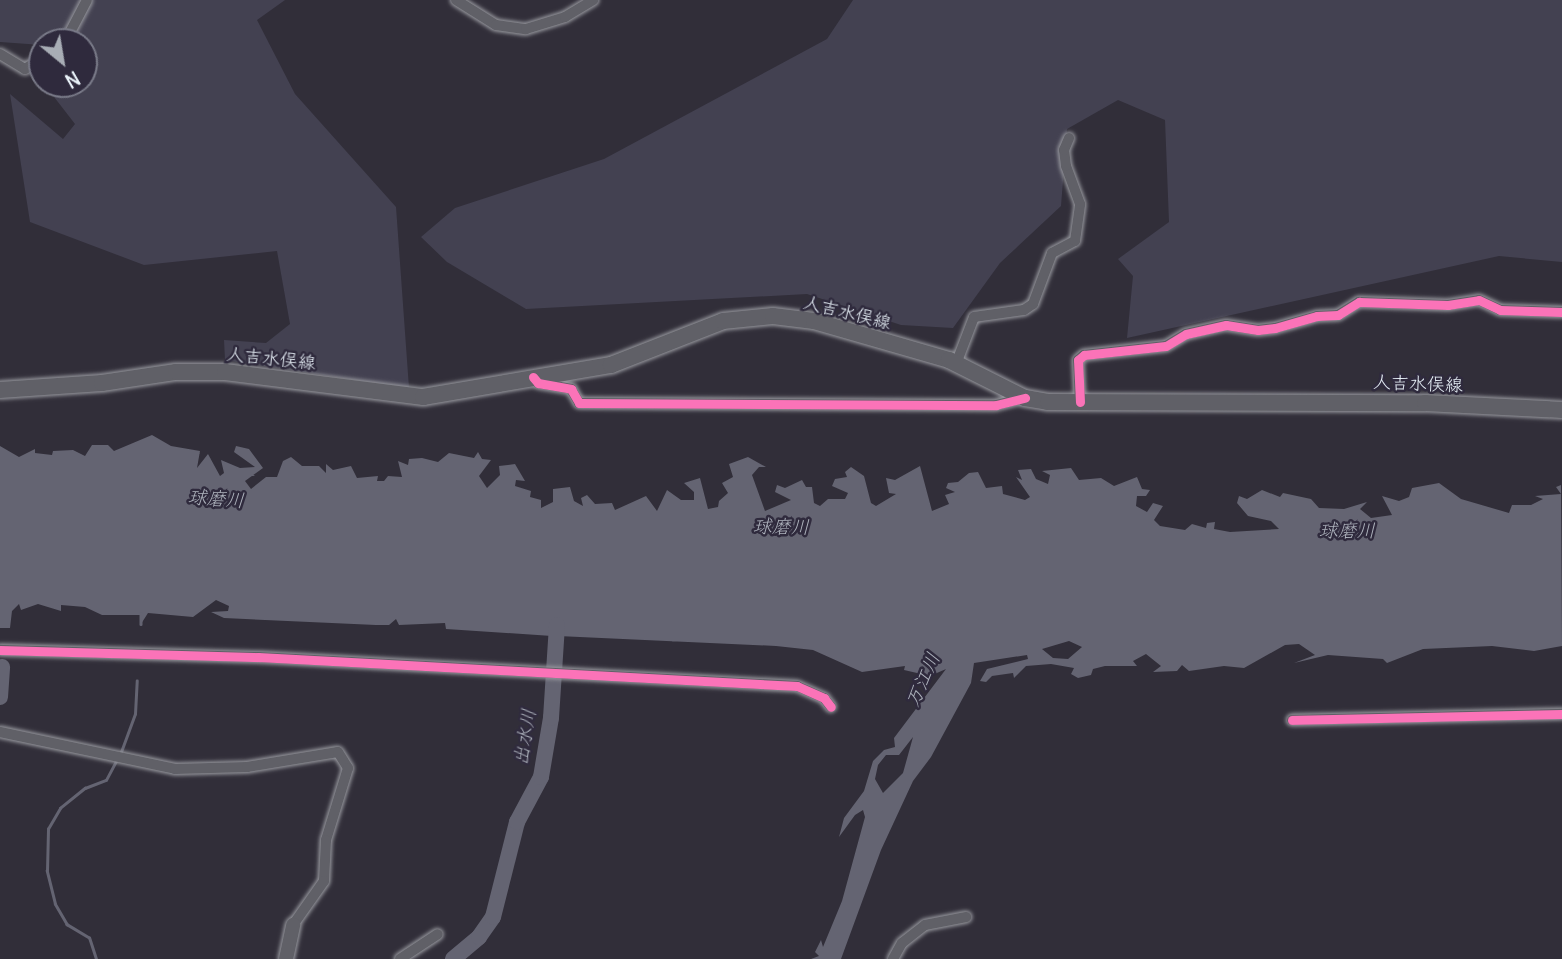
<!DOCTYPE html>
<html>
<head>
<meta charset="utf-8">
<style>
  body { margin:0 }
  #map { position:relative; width:1562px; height:959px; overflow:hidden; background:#312e39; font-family:Delius,"Klee One",sans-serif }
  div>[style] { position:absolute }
  .green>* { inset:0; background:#434151 }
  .water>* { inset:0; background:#646472 }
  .stream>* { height:2.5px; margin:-1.25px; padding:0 1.25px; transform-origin:1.25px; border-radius:1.25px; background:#646472 }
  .river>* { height:16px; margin:-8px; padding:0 8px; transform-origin:8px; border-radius:8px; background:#646472 }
  .roads { filter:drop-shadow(0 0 2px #98999f) drop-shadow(0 0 2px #98999f) }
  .street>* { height:10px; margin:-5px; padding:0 5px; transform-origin:5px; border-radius:5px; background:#606067 }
  .secondary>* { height:14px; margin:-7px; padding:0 7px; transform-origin:7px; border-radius:7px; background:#606067 }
  .primary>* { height:16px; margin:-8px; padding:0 8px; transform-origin:8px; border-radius:8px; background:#606067 }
  .cycleway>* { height:9px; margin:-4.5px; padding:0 4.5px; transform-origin:4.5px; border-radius:4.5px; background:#fb73b8 }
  span { translate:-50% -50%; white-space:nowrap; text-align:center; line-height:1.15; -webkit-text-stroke:5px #2f2a3d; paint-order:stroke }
  .street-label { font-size:18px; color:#e8f1f8 }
  .water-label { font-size:19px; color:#afb4be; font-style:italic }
  .north { position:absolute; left:28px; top:28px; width:70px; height:70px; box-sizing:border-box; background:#2f2a3d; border:2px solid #797a88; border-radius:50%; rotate:150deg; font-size:19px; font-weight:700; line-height:28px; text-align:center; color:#e8f1f8 }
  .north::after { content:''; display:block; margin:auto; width:24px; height:32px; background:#a8adb5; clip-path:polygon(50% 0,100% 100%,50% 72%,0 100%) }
</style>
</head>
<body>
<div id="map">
  <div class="green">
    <div style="clip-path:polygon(0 0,285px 0,257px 20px,295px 94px,396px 207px,409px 388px,225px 360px,224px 340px,266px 343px,290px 324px,277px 251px,144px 265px,30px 222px,10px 94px,63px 139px,75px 124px,44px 84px,84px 84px,84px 42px,42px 45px,0 42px)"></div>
    <div style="clip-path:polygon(853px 0,1562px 0,1562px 262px,1499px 256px,1127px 338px,1133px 276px,1118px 259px,1169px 222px,1165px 120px,1118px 100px,1067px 129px,1061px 206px,1000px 263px,953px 328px,901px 325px,807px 294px,526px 309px,447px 262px,421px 237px,455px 208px,604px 159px,827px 39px)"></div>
  </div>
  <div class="water">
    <div style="clip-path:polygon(evenodd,152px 435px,171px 446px,200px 451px,197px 468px,208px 454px,220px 476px,224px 473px,221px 460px,240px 468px,255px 467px,234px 452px,236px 446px,249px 449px,263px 468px,245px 481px,251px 489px,266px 477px,277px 477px,283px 461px,291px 457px,302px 466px,319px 466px,326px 473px,326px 464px,333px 470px,351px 466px,357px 478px,378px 476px,377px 481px,384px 481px,388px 476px,402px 477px,398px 461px,408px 465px,409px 459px,422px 458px,438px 462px,449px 453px,474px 458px,478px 452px,482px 459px,491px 460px,479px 476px,487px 488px,500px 475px,499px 466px,515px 464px,525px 481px,516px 480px,515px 486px,531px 491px,530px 497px,541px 500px,541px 508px,553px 502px,553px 489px,570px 487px,574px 501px,583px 506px,581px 498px,587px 495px,595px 504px,612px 503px,615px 510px,646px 496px,657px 511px,667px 490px,681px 500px,694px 500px,694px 492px,684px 483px,700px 478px,708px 509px,718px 507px,719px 501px,728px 493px,722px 483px,733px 477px,729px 464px,748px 457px,766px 467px,759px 467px,752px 475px,765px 511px,791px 500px,775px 492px,777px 485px,785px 488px,802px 480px,806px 487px,812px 487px,814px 503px,820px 506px,828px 499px,845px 499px,848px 493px,832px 486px,835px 479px,847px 477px,845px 472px,851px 467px,864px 476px,871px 503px,876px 506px,896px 494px,889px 493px,886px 478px,895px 480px,920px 466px,932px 511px,949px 504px,945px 495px,955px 492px,946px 488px,948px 483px,958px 482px,969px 473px,978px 472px,986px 488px,1002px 486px,1003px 494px,1025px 500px,1030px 497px,1016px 477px,1022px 480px,1018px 470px,1031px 469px,1036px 479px,1048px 484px,1050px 475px,1042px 471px,1071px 468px,1079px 480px,1101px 478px,1114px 486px,1137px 477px,1142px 489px,1150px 490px,1146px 496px,1137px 496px,1136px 506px,1147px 512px,1153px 503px,1163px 506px,1154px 520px,1160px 526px,1185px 530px,1192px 524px,1206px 528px,1207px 523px,1215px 522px,1214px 529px,1230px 532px,1279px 529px,1271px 521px,1248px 516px,1237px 503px,1239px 496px,1247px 499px,1262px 490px,1280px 497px,1283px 493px,1311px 499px,1319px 508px,1344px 509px,1367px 502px,1360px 509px,1371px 518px,1392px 515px,1382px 496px,1399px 501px,1409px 497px,1412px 488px,1439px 483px,1461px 499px,1509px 513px,1512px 505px,1531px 505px,1543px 499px,1535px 496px,1561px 494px,1556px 487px,1561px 485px,1562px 646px,1534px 651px,1492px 646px,1423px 649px,1387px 663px,1383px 659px,1328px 655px,1294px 663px,1315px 655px,1299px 644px,1285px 645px,1244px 668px,1224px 666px,1189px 671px,1182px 665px,1177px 671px,1153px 672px,1161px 666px,1146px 654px,1133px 661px,1137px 666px,1105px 666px,1093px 669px,1091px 675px,1078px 678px,1071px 674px,1074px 668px,1051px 664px,1026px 666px,1014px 678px,1013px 673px,992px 676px,986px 682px,980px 681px,987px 669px,1028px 659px,1027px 655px,974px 663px,971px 683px,931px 757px,913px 781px,881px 850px,841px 959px,811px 959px,819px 956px,815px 952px,821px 940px,823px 947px,842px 901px,865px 817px,863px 810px,855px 815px,839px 837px,844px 818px,864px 791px,873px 761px,884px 750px,895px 747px,894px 738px,946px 669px,930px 676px,904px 670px,905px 666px,862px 672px,813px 650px,776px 646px,558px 636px,557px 645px,552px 645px,552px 636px,446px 629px,445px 623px,399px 625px,396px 619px,389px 625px,376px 625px,224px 618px,211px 612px,228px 611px,229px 606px,216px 600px,193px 617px,148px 613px,141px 624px,141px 615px,102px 615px,85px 607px,61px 605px,61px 611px,38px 604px,21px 610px,19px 604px,12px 611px,10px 628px,0 628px,0 446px,19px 457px,35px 449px,35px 453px,52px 455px,53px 451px,73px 450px,85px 456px,92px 445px,108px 445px,114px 451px,152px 435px,1069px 641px,1082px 647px,1068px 659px,1053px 658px,1042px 649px,1069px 641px,152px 435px,913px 737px,903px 773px,883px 793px,875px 779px,878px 765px,886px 755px,899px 755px,913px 737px)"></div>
  </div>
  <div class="stream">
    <div style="left:141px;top:613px;width:11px;rotate:90deg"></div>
    <div style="left:121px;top:752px;width:40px;rotate:-69.8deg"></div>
    <div style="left:135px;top:714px;width:33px;rotate:-87deg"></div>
    <div style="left:96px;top:959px;width:22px;rotate:-108deg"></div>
    <div style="left:89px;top:938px;width:26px;rotate:-149deg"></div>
    <div style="left:67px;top:925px;width:24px;rotate:-120deg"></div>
    <div style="left:55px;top:904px;width:34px;rotate:-104deg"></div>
    <div style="left:47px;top:871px;width:42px;rotate:-88.6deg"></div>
    <div style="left:48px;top:829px;width:24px;rotate:-60deg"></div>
    <div style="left:60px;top:808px;width:32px;rotate:-39deg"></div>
    <div style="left:85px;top:788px;width:22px;rotate:-21deg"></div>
    <div style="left:106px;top:780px;width:21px;rotate:-62deg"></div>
  </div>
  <div class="river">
    <div style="left:0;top:697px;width:30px;rotate:-86deg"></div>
    <div style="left:453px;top:959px;width:34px;rotate:-40deg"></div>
    <div style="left:479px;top:937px;width:24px;rotate:-55deg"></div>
    <div style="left:493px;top:917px;width:98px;rotate:-75.8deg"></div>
    <div style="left:517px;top:822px;width:51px;rotate:-61.9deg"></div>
    <div style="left:541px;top:777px;width:60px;rotate:-80.4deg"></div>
    <div style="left:551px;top:718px;width:93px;rotate:-86.3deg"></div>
  </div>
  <div class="roads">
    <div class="street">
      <div style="left:456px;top:0;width:47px;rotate:32deg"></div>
      <div style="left:496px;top:25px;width:30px;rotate:8deg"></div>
      <div style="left:526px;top:29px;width:41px;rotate:-17.1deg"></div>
      <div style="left:565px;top:17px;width:33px;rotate:-31deg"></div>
      <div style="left:65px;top:42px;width:47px;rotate:-62.4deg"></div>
      <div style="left:0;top:54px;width:29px;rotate:31deg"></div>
      <div style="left:25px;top:69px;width:20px;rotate:-33deg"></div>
      <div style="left:956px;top:364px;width:50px;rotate:-69deg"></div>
      <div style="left:974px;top:317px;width:50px;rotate:-8deg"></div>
      <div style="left:1024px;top:310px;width:11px;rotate:-34deg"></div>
      <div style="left:1033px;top:304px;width:54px;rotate:-69.6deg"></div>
      <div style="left:1052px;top:253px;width:26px;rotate:-28deg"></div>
      <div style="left:1075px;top:241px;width:37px;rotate:-82deg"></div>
      <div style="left:1080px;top:204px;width:40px;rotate:-110.2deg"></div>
      <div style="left:1066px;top:166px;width:16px;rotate:-97deg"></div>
      <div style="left:1064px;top:150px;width:13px;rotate:-67deg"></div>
      <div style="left:534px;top:378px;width:6px;rotate:51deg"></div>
      <div style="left:538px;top:383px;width:34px;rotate:10deg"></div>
      <div style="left:571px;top:389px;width:16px;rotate:60deg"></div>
      <div style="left:579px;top:403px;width:417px;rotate:0.3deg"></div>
      <div style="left:996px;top:405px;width:30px;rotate:-14deg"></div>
      <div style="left:1080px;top:402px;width:42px;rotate:-92.7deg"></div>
      <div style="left:1078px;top:360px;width:8px;rotate:-40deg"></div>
      <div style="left:1084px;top:355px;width:82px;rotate:-6.3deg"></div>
      <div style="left:1166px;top:346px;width:23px;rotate:-31deg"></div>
      <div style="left:1186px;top:334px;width:41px;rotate:-12.7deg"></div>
      <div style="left:1226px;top:325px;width:32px;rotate:9deg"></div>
      <div style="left:1258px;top:330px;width:17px;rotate:-7deg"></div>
      <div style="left:1275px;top:328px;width:44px;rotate:-15.9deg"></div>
      <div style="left:1317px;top:316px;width:21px;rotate:-3deg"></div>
      <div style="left:1338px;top:315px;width:25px;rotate:-32deg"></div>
      <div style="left:1359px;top:302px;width:89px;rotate:1.9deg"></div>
      <div style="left:1448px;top:305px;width:31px;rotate:-9deg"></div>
      <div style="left:1479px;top:300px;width:23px;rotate:25deg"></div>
      <div style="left:1500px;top:310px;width:62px;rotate:1.8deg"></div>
      <div style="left:0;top:650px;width:258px;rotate:1.6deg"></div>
      <div style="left:258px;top:657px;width:540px;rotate:3.08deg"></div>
      <div style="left:797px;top:686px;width:30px;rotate:24deg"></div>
      <div style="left:824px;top:698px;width:11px;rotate:52deg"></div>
      <div style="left:1292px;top:720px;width:270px;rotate:-1.3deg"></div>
      <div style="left:0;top:732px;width:179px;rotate:11.9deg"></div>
      <div style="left:175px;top:769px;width:72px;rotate:-1.6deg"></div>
      <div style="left:247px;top:767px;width:92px;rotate:-9.4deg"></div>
      <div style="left:338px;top:752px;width:19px;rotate:58deg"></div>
      <div style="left:348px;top:768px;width:75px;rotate:107deg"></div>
      <div style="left:326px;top:840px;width:41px;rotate:92.8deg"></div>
      <div style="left:324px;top:881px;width:54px;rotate:125.2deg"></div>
      <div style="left:400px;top:959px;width:45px;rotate:-33.3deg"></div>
      <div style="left:893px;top:959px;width:18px;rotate:-61deg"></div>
      <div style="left:902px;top:943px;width:29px;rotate:-38deg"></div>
      <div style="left:925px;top:925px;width:42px;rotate:-11deg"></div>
    </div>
    <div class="secondary">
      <div style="left:286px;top:959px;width:35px;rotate:-78deg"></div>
    </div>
    <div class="primary">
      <div style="left:0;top:390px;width:102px;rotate:-3.9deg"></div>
      <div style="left:102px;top:383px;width:75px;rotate:-8.5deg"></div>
      <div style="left:176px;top:372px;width:49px"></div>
      <div style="left:225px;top:372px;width:200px;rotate:7.2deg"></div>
      <div style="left:423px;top:397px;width:191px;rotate:-9.7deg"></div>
      <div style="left:611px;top:365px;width:120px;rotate:-21.4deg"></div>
      <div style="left:723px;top:321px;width:50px;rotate:-5.7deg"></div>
      <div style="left:773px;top:316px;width:41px;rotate:7deg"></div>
      <div style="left:814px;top:321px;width:141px;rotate:16.1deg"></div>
      <div style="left:949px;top:360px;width:85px;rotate:26.6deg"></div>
      <div style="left:1025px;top:398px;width:23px;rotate:10deg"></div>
      <div style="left:1048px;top:402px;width:377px;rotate:0.2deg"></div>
      <div style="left:1425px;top:403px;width:137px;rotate:2.9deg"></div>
    </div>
  </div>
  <div class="cycleway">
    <div style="left:533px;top:377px;width:8px;rotate:50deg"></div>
    <div style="left:538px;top:383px;width:34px;rotate:10deg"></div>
    <div style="left:571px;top:389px;width:16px;rotate:60deg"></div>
    <div style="left:579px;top:403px;width:417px;rotate:0.3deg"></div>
    <div style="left:996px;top:405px;width:30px;rotate:-14deg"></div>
    <div style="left:1080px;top:402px;width:42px;rotate:-92.7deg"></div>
    <div style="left:1078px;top:360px;width:8px;rotate:-40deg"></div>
    <div style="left:1084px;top:355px;width:82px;rotate:-6.3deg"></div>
    <div style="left:1166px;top:346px;width:23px;rotate:-31deg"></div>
    <div style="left:1186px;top:334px;width:41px;rotate:-12.7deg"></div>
    <div style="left:1226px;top:325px;width:32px;rotate:9deg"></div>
    <div style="left:1258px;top:330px;width:17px;rotate:-7deg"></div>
    <div style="left:1275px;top:328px;width:44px;rotate:-15.9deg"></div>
    <div style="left:1317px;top:316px;width:21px;rotate:-3deg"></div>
    <div style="left:1338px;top:315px;width:25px;rotate:-32deg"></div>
    <div style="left:1359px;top:302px;width:89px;rotate:1.9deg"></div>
    <div style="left:1448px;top:305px;width:31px;rotate:-9deg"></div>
    <div style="left:1479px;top:300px;width:23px;rotate:25deg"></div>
    <div style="left:1500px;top:310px;width:62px;rotate:1.8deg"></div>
    <div style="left:0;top:650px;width:258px;rotate:1.6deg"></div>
    <div style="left:258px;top:657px;width:540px;rotate:3.08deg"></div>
    <div style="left:797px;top:686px;width:30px;rotate:24deg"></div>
    <div style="left:824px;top:698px;width:11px;rotate:52deg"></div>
    <div style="left:1292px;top:720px;width:270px;rotate:-1.3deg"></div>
  </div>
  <div class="street-label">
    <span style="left:847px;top:313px;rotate:14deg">人吉水俣線</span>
    <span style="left:271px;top:359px;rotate:6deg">人吉水俣線</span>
    <span style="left:1418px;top:384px;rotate:2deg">人吉水俣線</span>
  </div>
  <div class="water-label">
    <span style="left:216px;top:499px;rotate:4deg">球磨川</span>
    <span style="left:781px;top:527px;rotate:1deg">球磨川</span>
    <span style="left:1347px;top:531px">球磨川</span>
    <span style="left:923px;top:680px;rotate:-66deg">万江川</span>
    <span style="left:525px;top:737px;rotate:-81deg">出水川</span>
  </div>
  <div class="north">N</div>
</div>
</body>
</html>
